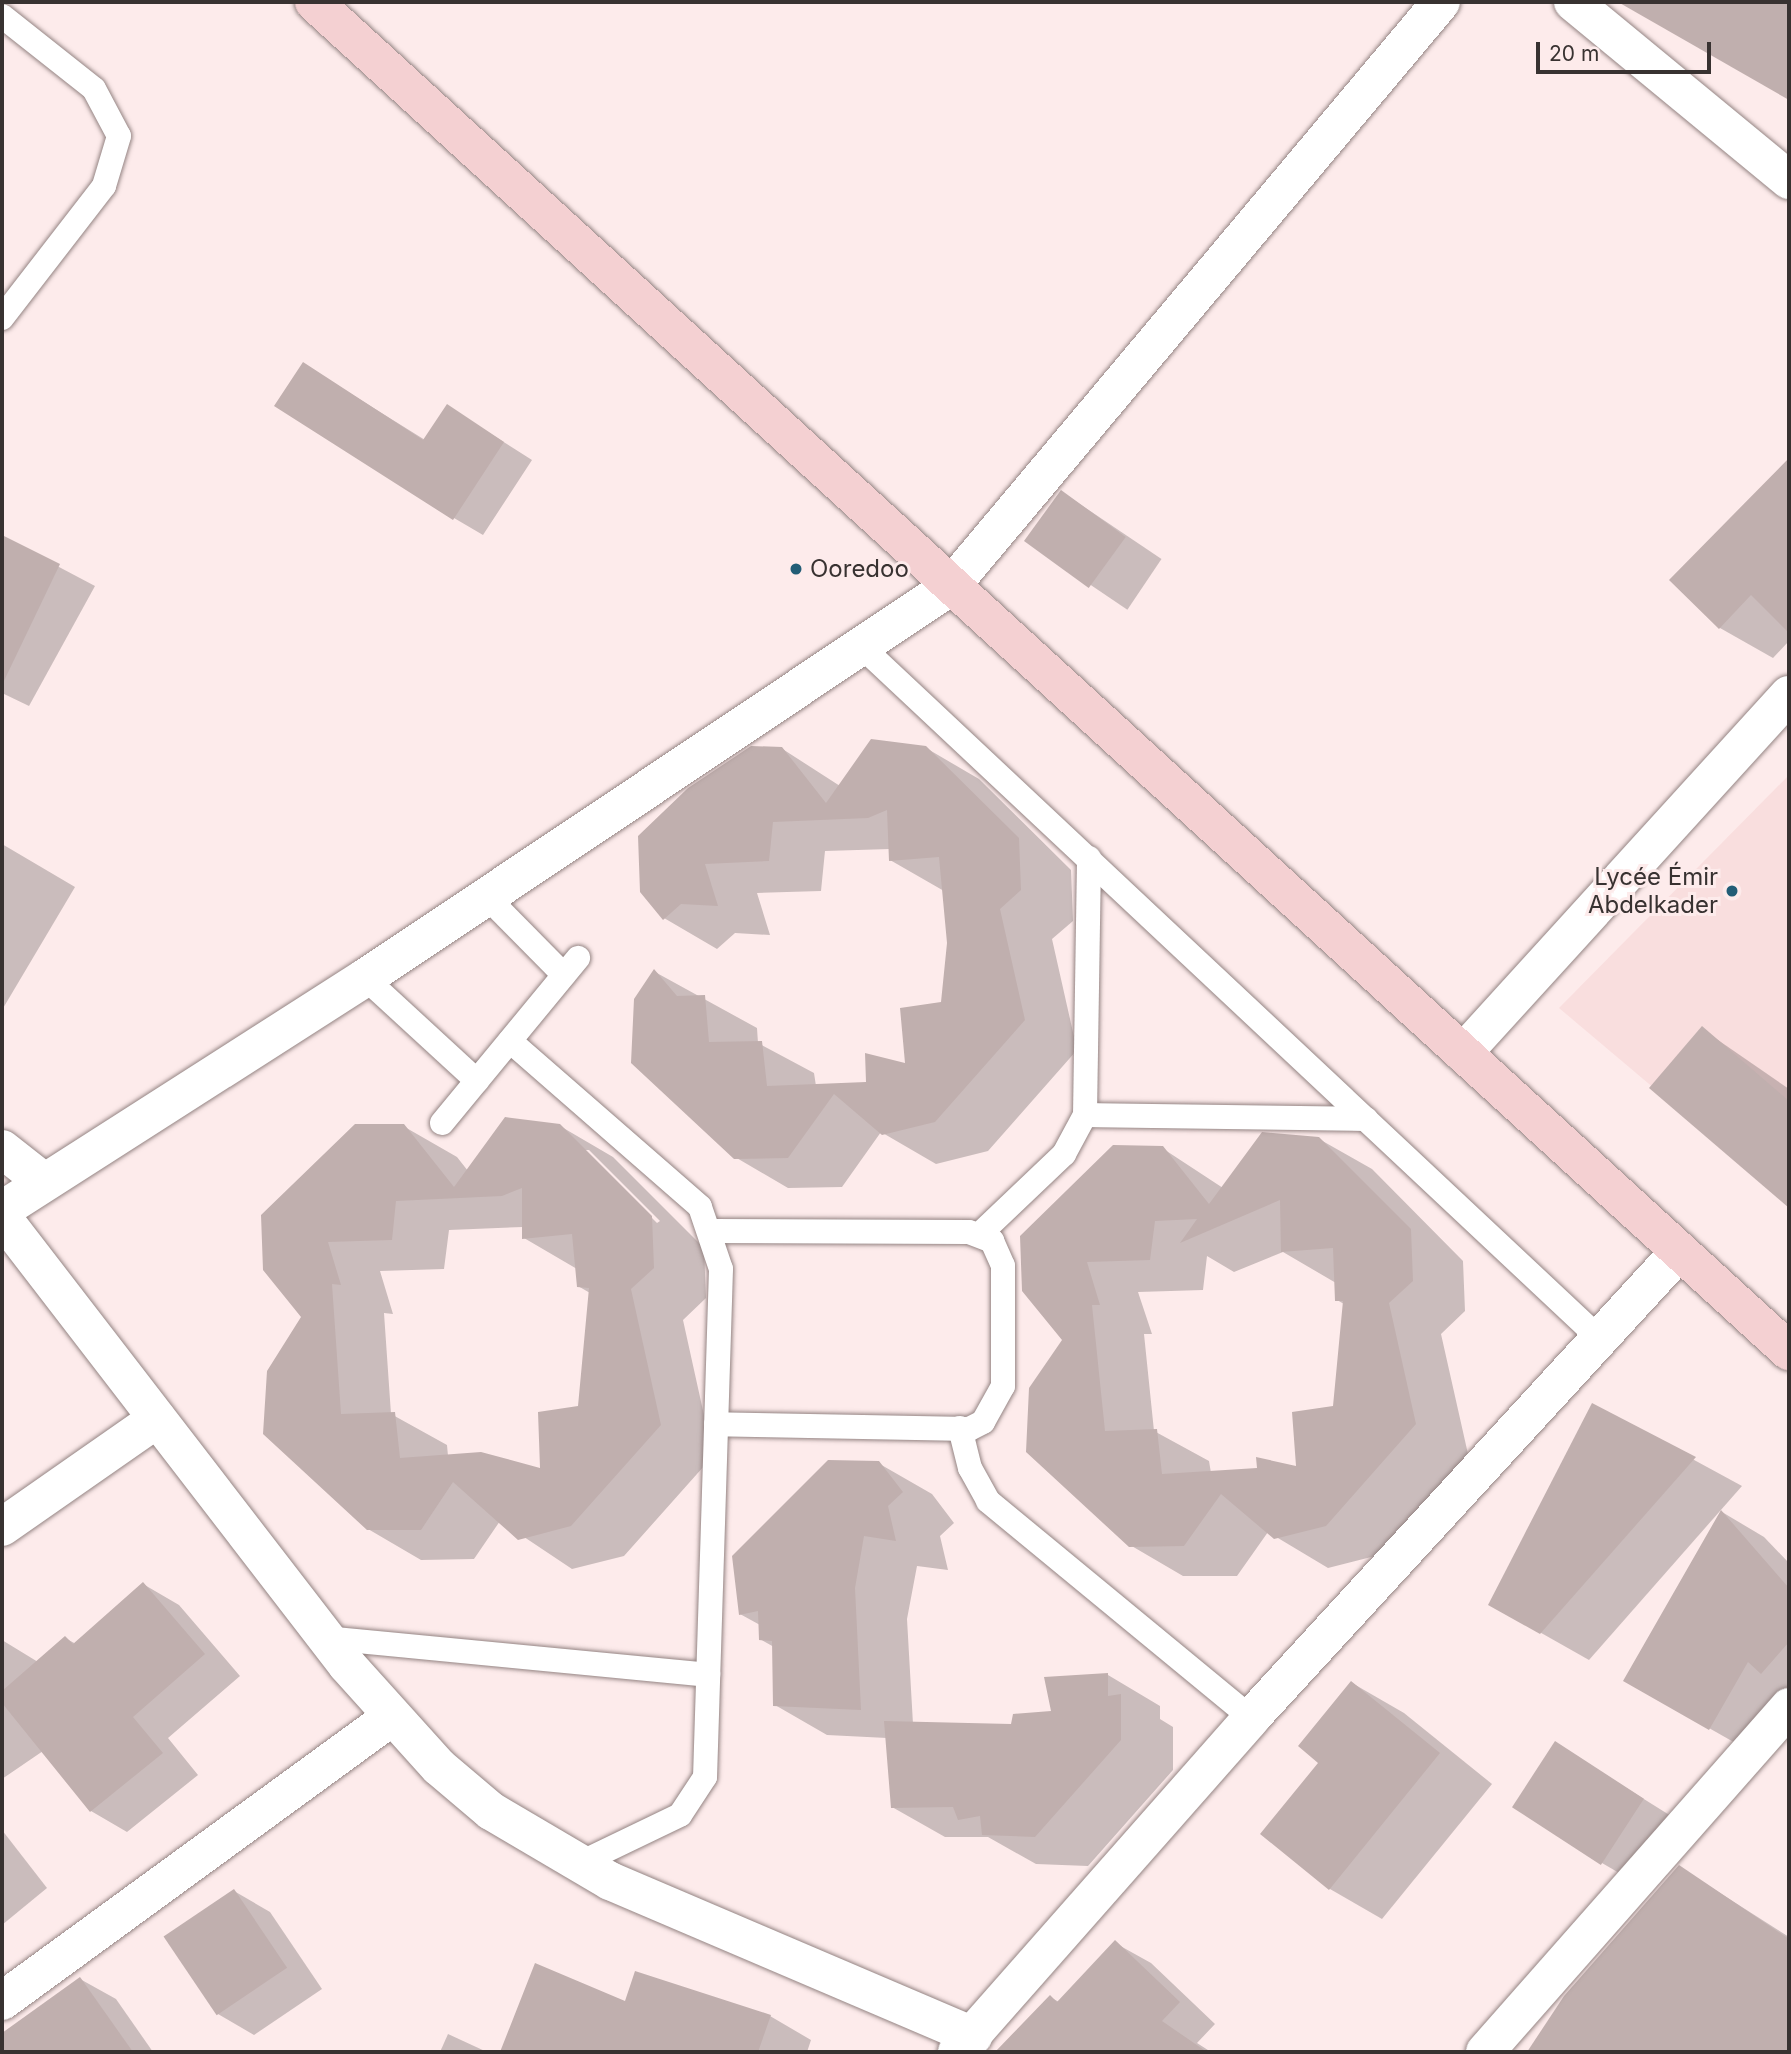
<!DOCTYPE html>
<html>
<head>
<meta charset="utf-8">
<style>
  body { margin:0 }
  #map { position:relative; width:1791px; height:2054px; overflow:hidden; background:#fdebeb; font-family:Inter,sans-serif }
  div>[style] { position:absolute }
  .built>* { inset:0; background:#f9dede }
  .shadow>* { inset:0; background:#0003; transform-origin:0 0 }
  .building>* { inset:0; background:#c0afae; transform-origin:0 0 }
  .roads { filter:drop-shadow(0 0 2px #948483) drop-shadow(0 0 2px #948483) }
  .lane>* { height:24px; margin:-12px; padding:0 12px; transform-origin:12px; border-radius:12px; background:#fff }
  .street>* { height:38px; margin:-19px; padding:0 19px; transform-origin:19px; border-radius:19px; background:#fff }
  .secondary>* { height:38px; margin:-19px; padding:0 19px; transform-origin:19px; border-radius:19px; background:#f4d0d2 }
  .dots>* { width:19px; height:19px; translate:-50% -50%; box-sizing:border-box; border:4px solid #fdebeb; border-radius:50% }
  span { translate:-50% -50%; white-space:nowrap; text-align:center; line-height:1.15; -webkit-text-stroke:6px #fdebeb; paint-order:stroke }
  .poi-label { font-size:24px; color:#383231 }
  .left { translate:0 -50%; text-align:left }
  .right { translate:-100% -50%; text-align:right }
  .frame { position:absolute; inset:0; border:4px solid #383231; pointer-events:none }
  .scale { position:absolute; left:1536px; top:42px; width:175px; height:32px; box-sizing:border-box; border:4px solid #383231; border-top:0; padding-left:9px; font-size:21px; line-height:24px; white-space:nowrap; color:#383231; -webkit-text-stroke:5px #fdebeb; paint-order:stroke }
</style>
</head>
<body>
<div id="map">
  <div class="built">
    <div style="clip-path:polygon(1789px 775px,1789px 1202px,1559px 1008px)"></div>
  </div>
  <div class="shadow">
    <div style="clip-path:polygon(1621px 2px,1789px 3px,1789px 98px)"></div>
    <div style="clip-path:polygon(303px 364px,425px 440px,447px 406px,532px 460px,483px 535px,454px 518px)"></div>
    <div style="clip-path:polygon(1789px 460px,1789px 641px,1773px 658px,1720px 628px,1672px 580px)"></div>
    <div style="left:1062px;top:492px;width:120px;height:61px;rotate:34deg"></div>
    <div style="clip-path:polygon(6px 539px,95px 586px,29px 706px,2px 693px)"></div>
    <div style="clip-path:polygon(781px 748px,840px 786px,926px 748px,979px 779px,1071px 870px,1073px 921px,1052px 939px,1077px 1050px,988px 1151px,936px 1164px,881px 1132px,842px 1187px,788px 1188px,735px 1157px,655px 972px,757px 1028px,758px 1043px,814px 1073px,816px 1086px,868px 1084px,906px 1066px,943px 1003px,948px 943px,944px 891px,890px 860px,890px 849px,825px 851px,821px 891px,757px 893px,770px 935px,735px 933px,717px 949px,664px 918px)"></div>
    <div style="clip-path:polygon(2px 844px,75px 887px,2px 1010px)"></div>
    <div style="clip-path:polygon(1702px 1029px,1789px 1089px,1789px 1203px,1651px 1088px)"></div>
    <div style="clip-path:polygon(evenodd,403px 1126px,457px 1157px,468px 1171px,560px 1126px,613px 1157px,704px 1248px,706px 1298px,683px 1320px,713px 1456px,624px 1556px,572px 1569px,500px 1521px,474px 1559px,421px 1560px,368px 1529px,303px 1317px,265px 1270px,403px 1126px,584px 1150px,589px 1150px,660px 1221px,657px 1223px,584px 1150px,403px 1126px,523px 1227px,524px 1238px,577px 1269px,578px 1286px,590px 1293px,580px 1408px,542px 1470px,448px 1456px,447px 1445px,391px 1414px,384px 1313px,393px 1314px,380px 1271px,444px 1269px,449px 1230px,523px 1227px)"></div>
    <div style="clip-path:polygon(evenodd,1319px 1139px,1372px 1169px,1463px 1261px,1465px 1311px,1441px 1334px,1468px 1454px,1379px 1555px,1328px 1568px,1268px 1532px,1237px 1576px,1183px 1576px,1130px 1545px,1064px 1340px,1024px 1290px,1162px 1148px,1223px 1188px,1319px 1139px,1283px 1252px,1336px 1283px,1337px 1300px,1344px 1304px,1335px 1407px,1298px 1468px,1211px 1473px,1209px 1461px,1154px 1431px,1144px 1334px,1152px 1334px,1138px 1292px,1203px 1290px,1207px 1256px,1234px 1272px,1283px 1252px)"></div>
    <div style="clip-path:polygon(1593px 1405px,1742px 1486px,1589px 1660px,1490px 1604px)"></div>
    <div style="clip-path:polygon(878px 1463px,932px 1494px,954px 1523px,940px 1536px,948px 1570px,917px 1566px,907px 1619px,913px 1724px,1012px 1726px,1053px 1712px,1108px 1675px,1160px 1706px,1160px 1719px,1173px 1727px,1173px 1770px,1088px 1866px,1036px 1864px,988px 1837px,945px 1837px,892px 1807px,887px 1738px,827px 1735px,775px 1705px,774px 1647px,760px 1639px,760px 1625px,740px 1614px)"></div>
    <div style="clip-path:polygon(1722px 1512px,1764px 1537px,1789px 1563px,1789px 1708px,1753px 1753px,1626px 1681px)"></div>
    <div style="clip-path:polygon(143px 1584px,179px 1605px,240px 1676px,168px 1738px,198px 1775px,127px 1832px,91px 1811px,43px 1751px,2px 1779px,2px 1640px,38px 1662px,65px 1638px,76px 1644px)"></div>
    <div style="clip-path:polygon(1352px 1683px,1404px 1713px,1492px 1784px,1382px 1919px,1330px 1889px,1321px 1762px)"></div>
    <div style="clip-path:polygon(1556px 1744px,1679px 1821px,1638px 1884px,1602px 1863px)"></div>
    <div style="clip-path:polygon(2px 1830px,47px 1888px,2px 1925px)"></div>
    <div style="clip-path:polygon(1679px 1867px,1789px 1937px,1789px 2052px,1529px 2052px,1565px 1997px)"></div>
    <div style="clip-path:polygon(234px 1891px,270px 1912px,322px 1989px,254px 2035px,218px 2014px)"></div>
    <div style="clip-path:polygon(1115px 1943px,1151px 1963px,1215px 2024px,1197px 2043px,1211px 2052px,1010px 2052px,1003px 2046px,1050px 1997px,1059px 2002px)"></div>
    <div style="clip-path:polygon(536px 1966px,626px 2003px,770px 2016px,811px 2040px,807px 2052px,502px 2052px)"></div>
    <div style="clip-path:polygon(80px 1979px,116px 1999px,153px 2052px,32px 2052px,14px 2026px)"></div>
    <div style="clip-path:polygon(448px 2034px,487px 2052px,440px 2052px)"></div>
  </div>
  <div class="building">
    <div style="clip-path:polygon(1618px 2px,1789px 2px,1789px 100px)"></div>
    <div style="clip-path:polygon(303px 362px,423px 440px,447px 404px,504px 442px,453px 520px,274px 406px)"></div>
    <div style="clip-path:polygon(1789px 458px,1789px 633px,1751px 595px,1719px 629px,1669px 580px)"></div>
    <div style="left:1061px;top:490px;width:80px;height:63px;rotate:36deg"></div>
    <div style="clip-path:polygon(2px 535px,60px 564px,2px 685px)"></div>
    <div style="clip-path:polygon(871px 739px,926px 746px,1019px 838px,1021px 890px,1000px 909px,1025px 1020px,935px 1122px,882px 1135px,834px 1094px,788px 1158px,734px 1159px,631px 1063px,634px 999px,654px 969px,677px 996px,705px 995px,709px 1042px,762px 1041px,767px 1086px,866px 1082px,865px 1053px,905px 1063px,900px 1008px,941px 1002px,947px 943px,939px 857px,889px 861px,887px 810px,868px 818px,773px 822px,769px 861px,705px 864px,718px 906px,681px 904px,663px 920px,640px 892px,638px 836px,688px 788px,751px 746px,782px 747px,826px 803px)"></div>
    <div style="clip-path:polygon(1702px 1026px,1789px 1101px,1789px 1208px,1649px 1088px)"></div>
    <div style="clip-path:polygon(evenodd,505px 1117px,560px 1124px,652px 1216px,654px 1268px,631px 1289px,661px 1425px,571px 1526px,518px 1540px,453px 1482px,421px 1530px,367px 1530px,263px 1434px,267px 1371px,301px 1317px,263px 1270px,261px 1215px,355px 1124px,404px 1124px,454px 1187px,505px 1117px,522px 1188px,522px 1239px,572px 1234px,577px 1287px,589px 1288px,578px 1406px,538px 1412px,540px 1468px,481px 1452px,400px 1458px,395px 1412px,341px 1414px,332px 1284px,341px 1285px,328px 1242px,392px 1240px,396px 1201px,502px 1196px,522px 1188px)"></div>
    <div style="clip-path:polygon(evenodd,1262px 1132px,1319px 1137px,1411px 1229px,1413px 1281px,1389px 1303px,1416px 1424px,1326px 1526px,1274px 1539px,1221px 1494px,1184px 1546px,1129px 1547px,1026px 1452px,1029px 1388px,1062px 1340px,1022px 1291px,1020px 1236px,1113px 1145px,1163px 1146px,1209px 1204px,1262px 1132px,1280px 1200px,1281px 1252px,1333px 1248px,1335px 1301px,1343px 1301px,1333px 1406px,1292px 1412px,1296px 1466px,1256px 1457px,1257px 1468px,1162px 1474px,1157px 1429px,1105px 1431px,1092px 1305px,1100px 1305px,1087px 1262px,1150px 1260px,1155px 1221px,1197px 1219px,1180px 1243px,1280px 1200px)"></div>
    <div style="clip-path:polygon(1592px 1403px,1696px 1457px,1540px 1634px,1488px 1605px)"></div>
    <div style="clip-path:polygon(828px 1460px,879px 1461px,903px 1492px,888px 1506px,896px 1541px,864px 1536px,855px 1588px,861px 1710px,773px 1706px,772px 1641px,759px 1640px,758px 1611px,739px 1615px,732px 1556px)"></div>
    <div style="clip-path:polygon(1721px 1510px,1789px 1588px,1789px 1642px,1761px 1674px,1748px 1662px,1709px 1730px,1623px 1681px)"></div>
    <div style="clip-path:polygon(143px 1582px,205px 1654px,133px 1717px,163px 1753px,90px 1812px,2px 1703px,2px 1691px,65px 1636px,73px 1644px)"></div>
    <div style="clip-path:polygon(1108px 1673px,1108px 1696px,1121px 1694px,1121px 1740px,1035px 1837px,982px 1835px,980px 1816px,958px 1820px,953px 1807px,891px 1808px,884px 1721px,1011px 1724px,1013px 1714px,1051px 1711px,1044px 1677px)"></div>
    <div style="clip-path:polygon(1351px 1681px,1440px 1753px,1329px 1890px,1260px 1834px,1318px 1763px,1298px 1746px)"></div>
    <div style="left:1555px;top:1741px;width:106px;height:79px;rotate:33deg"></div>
    <div style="clip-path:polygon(1679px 1865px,1789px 1939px,1789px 2052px,1527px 2052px,1564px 1996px)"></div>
    <div style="left:234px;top:1889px;width:95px;height:85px;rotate:56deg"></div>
    <div style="clip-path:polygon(1115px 1940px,1180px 2002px,1162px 2021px,1207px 2052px,995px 2052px,1050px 1995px,1057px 2002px)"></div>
    <div style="clip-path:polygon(535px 1963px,625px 2001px,635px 1971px,771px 2015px,758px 2052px,500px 2052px)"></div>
    <div style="clip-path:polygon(80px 1977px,133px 2052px,2px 2052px,2px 2033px)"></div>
  </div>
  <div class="roads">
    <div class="lane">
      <div style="left:2px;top:16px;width:117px;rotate:38.4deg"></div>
      <div style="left:94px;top:89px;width:53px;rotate:62deg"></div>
      <div style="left:119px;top:136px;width:52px;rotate:106.7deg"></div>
      <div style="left:104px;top:186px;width:167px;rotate:127.7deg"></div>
      <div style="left:861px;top:646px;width:1013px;rotate:43.16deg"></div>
      <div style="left:483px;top:893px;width:115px;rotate:45.4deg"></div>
      <div style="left:365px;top:978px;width:152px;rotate:42.6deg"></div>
      <div style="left:510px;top:1041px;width:252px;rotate:41.1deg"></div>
      <div style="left:700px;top:1207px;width:65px;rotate:71.3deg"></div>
      <div style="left:721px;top:1269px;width:508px;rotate:91.8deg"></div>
      <div style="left:705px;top:1777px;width:45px;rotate:123.3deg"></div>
      <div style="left:680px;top:1815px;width:113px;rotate:154.3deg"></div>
      <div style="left:1085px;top:1115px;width:281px;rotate:0.8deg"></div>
      <div style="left:442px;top:1123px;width:214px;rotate:-50.5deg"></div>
      <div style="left:714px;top:1231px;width:255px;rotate:0.2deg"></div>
      <div style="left:969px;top:1232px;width:25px;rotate:21deg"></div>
      <div style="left:992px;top:1241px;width:27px;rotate:66deg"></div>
      <div style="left:1003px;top:1266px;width:120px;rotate:90deg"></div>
      <div style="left:1003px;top:1386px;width:41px;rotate:119.1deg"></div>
      <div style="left:983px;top:1422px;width:16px;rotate:153deg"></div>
      <div style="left:969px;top:1429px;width:253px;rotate:-178.9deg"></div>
      <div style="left:981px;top:1233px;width:115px;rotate:-43.6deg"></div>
      <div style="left:1064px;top:1154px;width:44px;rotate:-61.7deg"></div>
      <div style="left:1085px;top:1115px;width:257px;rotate:-89.1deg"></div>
      <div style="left:960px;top:1428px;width:41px;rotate:76deg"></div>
      <div style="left:970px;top:1468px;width:38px;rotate:61deg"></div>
      <div style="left:988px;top:1501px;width:341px;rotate:39.5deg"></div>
      <div style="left:326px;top:1638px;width:384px;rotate:5.5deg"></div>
    </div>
    <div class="street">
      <div style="left:1573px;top:2px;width:280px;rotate:39.5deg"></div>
      <div style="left:1463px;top:1053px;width:484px;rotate:-47.7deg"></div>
      <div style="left:2px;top:1149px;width:53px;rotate:38.2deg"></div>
      <div style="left:2px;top:1210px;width:431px;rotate:-32.6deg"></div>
      <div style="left:365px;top:978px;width:705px;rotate:-33.78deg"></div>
      <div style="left:951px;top:586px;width:762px;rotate:-50deg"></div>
      <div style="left:2px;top:1217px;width:565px;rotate:52.4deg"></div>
      <div style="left:347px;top:1665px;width:137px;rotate:48deg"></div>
      <div style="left:439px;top:1767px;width:68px;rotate:40.2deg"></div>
      <div style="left:491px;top:1811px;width:138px;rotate:30.5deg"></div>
      <div style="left:610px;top:1881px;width:395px;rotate:23.1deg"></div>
      <div style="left:2px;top:1527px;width:189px;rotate:-34.9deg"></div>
      <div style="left:2px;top:2001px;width:480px;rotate:-36.1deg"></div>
      <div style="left:957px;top:2052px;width:445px;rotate:-48.6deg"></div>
      <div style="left:1251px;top:1718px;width:634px;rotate:-47.43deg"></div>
      <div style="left:1485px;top:2052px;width:460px;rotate:-48.6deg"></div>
    </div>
    <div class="secondary">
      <div style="left:314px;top:2px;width:1999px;rotate:42.45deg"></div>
    </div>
  </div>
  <div class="dots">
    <div style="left:796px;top:569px;background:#225d76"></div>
    <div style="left:1732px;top:891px;background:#225d76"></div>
  </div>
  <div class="poi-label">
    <span class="left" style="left:810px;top:569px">Ooredoo</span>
    <span class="right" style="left:1718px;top:891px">Lycée Émir<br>Abdelkader</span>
  </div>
  <div class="frame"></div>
  <div class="scale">20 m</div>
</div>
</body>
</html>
